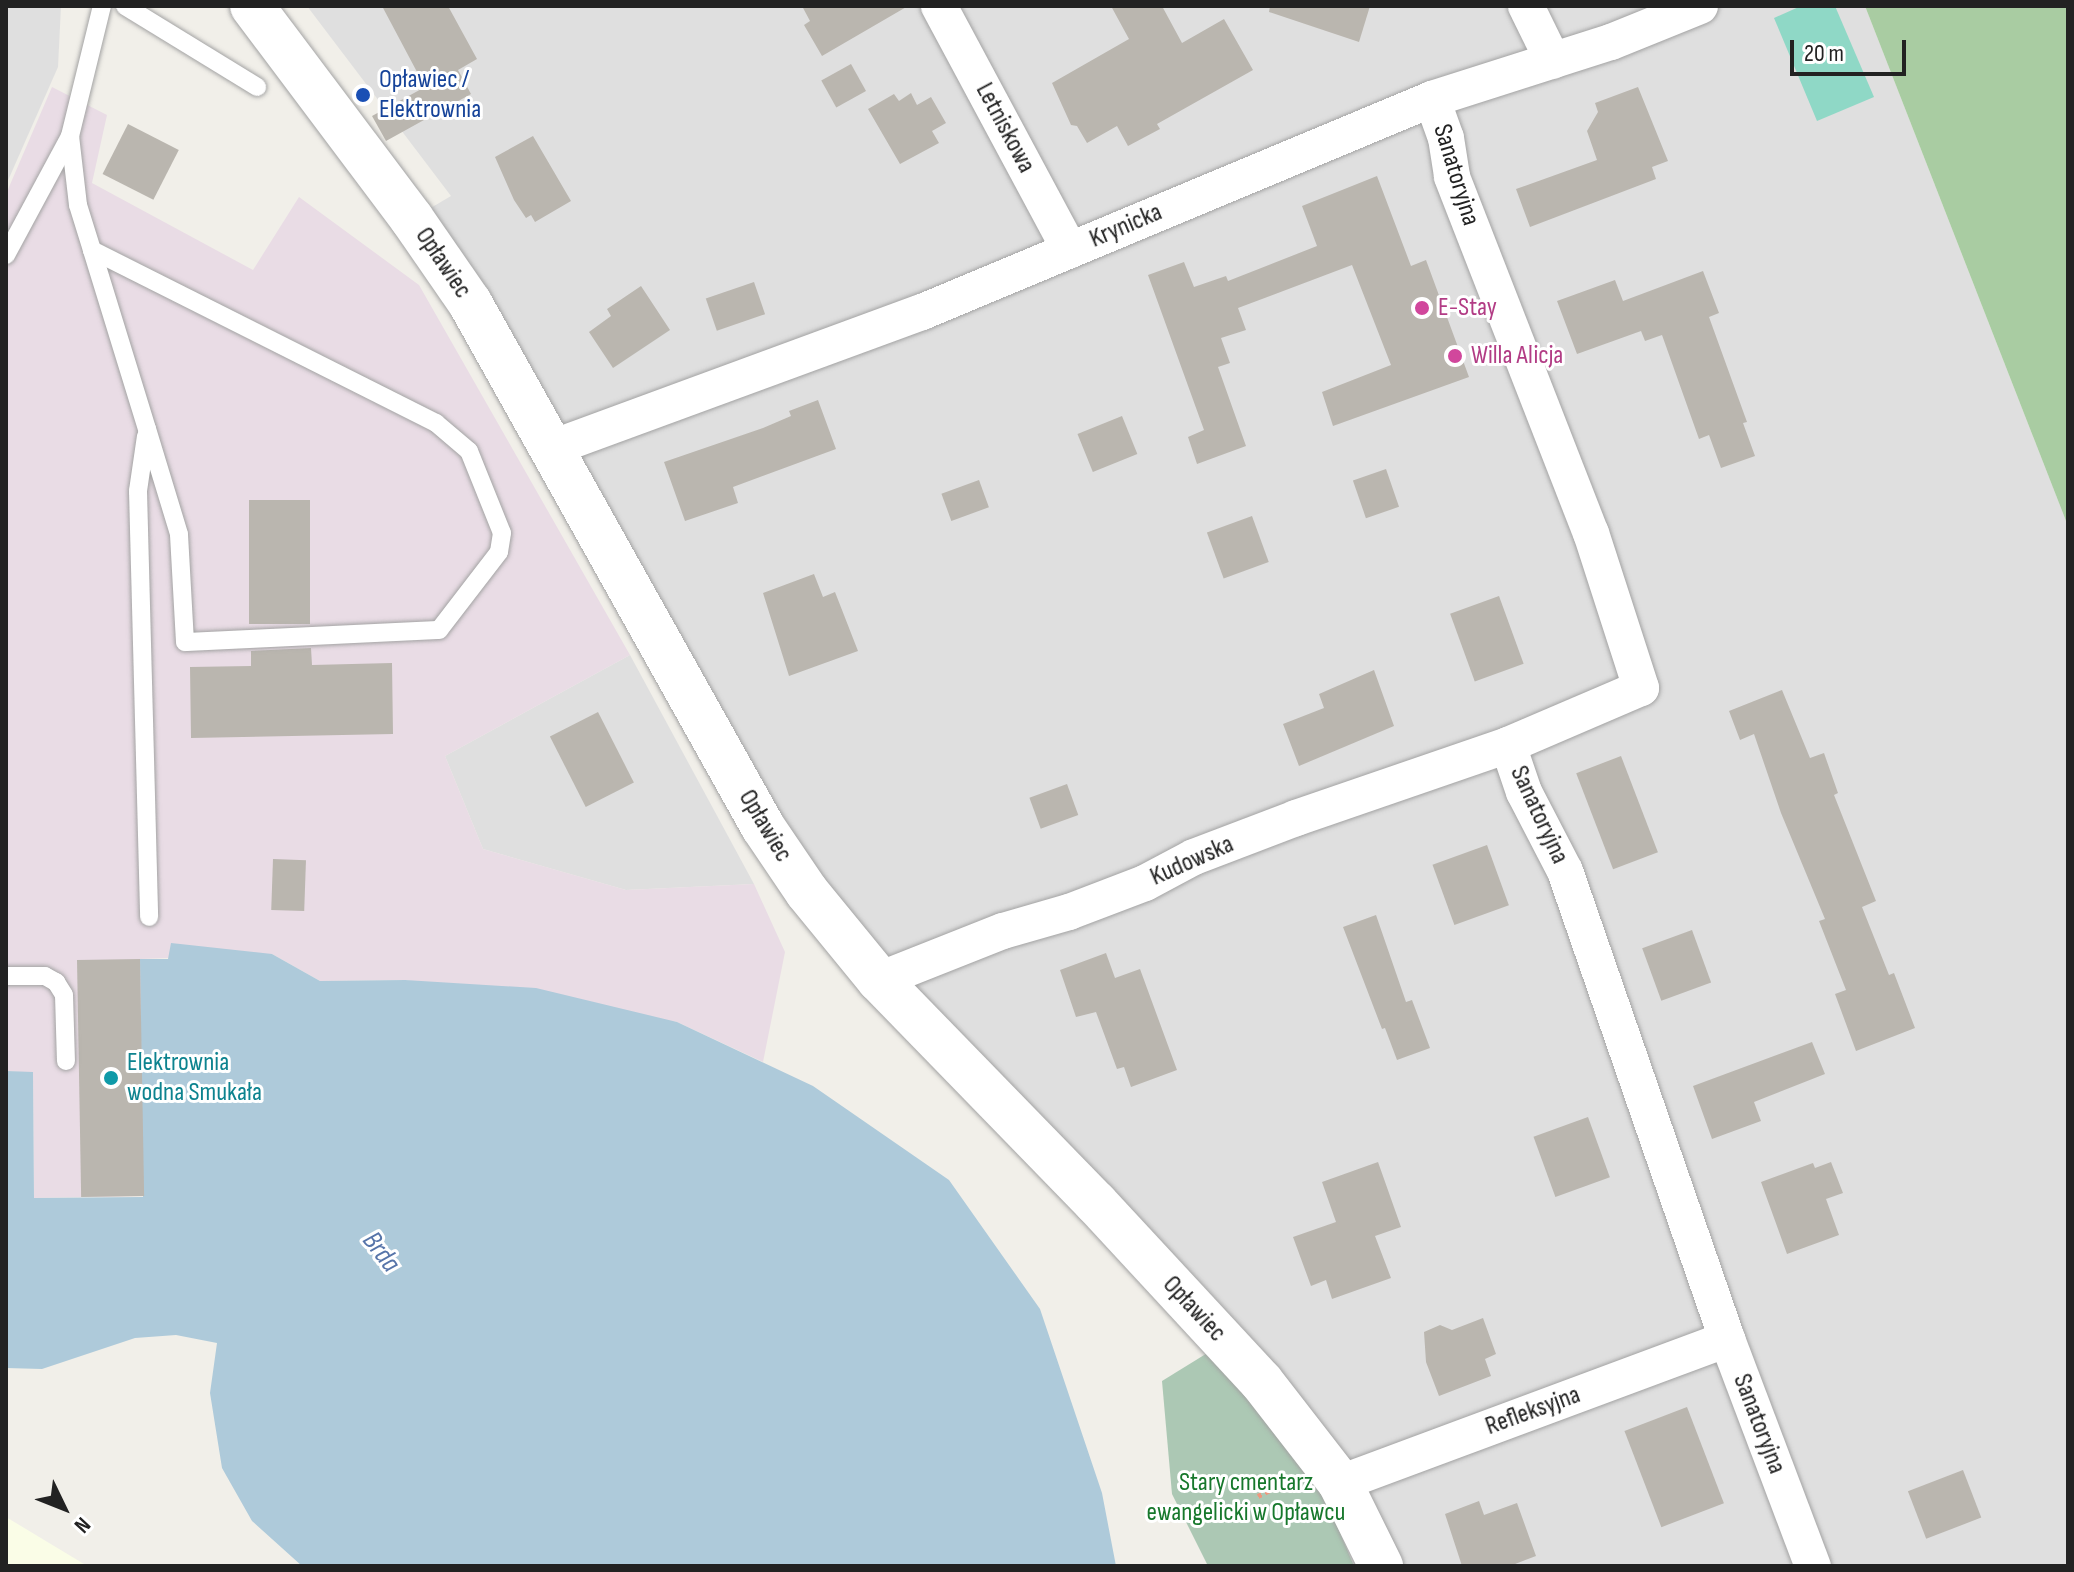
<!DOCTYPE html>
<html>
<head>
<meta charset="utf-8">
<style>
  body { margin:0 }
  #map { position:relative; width:2074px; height:1572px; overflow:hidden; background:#f1efe9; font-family:"Sofia Sans Condensed",sans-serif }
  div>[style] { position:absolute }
  .residential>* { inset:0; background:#dfdfdf }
  .industrial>* { inset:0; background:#e9dce5 }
  .education>* { inset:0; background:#fafde7 }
  .forest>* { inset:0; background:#a9cca2 }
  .cemetery>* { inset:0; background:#acc8b4 }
  .pitch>* { inset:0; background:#8fd8c6 }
  .water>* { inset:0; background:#aecada }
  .building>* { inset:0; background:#bab6af; transform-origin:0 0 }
  .path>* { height:5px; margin-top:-2.5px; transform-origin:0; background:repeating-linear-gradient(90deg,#ee987e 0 4px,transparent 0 8px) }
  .roads { filter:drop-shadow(0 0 2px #a3a3a3) drop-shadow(0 0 2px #a3a3a3) }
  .service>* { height:18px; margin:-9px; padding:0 9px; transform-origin:9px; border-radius:9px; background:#fff }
  .minor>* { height:36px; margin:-18px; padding:0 18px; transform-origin:18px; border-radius:18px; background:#fff }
  .tertiary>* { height:44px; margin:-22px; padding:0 22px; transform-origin:22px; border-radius:22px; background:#fff }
  .dots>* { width:22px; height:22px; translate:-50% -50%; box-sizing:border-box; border:4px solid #fff; border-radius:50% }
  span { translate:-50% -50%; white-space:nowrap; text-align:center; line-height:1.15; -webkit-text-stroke:6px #fff; paint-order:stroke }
  .transit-label { font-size:26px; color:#164399 }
  .left { translate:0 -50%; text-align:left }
  .street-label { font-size:26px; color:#222 }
  .hotel-label { font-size:26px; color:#b23c85 }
  .culture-label { font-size:26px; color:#0d838f }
  .park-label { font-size:26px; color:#17782c }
  .water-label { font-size:28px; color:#5674a9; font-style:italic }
  .frame { position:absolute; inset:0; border:8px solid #222; pointer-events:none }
  .north { position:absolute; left:24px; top:1468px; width:80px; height:80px; -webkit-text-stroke:6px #fff; paint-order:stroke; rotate:133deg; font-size:22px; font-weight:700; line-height:32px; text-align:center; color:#222 }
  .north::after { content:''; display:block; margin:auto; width:28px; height:36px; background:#222; clip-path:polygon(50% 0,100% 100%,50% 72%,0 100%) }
  .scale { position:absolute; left:1790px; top:40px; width:116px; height:36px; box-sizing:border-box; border:4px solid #222; border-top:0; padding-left:10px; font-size:24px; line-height:28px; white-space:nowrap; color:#222; -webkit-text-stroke:6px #fff; paint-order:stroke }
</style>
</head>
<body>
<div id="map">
  <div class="residential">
    <div style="clip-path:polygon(6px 6px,61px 6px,58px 67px,6px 185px)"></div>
    <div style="clip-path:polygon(307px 6px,1865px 6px,2068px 526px,2068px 1566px,1354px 1566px,1331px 1511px,1303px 1464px,879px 980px,412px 219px,451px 196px)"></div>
    <div style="clip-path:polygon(630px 655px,754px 884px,626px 890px,483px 849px,445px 756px)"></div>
  </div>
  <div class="industrial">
    <div style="clip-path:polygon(52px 87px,107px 115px,92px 183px,253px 270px,299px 197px,419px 285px,630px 655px,445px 756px,483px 849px,626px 890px,754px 884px,785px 952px,763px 1062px,677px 1022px,405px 980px,320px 981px,272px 954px,141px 959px,144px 1196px,34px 1198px,33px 1073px,6px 1071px,6px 194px)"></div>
  </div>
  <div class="education">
    <div style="clip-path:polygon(6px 1517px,84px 1564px,82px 1566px,6px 1566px)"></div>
  </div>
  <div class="forest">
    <div style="clip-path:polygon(1865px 6px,2068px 6px,2068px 526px)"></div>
  </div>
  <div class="cemetery">
    <div style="clip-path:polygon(1209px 1352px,1303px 1464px,1331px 1511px,1354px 1566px,1208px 1566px,1172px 1494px,1162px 1381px)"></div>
  </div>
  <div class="pitch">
    <div style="clip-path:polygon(1801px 6px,1835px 6px,1874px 97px,1817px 121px,1774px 18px)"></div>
  </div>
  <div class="water">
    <div style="clip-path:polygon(171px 943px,272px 954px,320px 981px,405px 980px,536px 988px,677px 1022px,813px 1086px,949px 1180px,1040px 1309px,1102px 1493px,1116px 1566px,302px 1566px,252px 1521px,222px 1468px,210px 1393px,217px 1343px,176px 1335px,135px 1338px,42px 1369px,6px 1368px,6px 1071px,33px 1072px,34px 1198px,143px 1197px,140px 959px,168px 959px)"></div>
  </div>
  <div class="building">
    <div style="clip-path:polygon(382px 6px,448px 6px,477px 59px,458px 70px,471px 94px,386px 141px,372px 116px,425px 87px)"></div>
    <div style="clip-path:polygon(802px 6px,908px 6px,822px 56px,804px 25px,810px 21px)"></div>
    <div style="clip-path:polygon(1111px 6px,1162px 6px,1182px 43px,1224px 19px,1253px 70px,1157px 124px,1160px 129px,1128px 146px,1117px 126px,1087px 143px,1077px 126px,1071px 125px,1052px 83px,1129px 39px)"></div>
    <div style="clip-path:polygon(1270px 6px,1370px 6px,1359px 42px,1269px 12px)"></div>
    <div style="left:851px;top:64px;width:31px;height:34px;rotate:61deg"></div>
    <div style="clip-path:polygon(1638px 87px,1668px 161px,1652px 167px,1656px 179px,1530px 227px,1516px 189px,1597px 160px,1587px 131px,1598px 112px,1595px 103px)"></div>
    <div style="clip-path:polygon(911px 93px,917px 105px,931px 97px,946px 123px,932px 131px,939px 143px,900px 164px,868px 109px,894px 94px,899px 101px)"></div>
    <div style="left:128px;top:124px;width:57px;height:56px;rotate:27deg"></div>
    <div style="clip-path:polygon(533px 136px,571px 201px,535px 222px,531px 215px,526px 218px,514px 200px,495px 157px)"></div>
    <div style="clip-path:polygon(1377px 176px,1411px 266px,1426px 260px,1469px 377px,1333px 426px,1322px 392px,1391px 365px,1352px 265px,1238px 308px,1246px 330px,1221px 338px,1230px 363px,1218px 367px,1246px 446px,1197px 464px,1188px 437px,1204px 430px,1148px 275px,1184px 262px,1194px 287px,1226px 276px,1228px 281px,1317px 246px,1302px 206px)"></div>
    <div style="clip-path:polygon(1703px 271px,1719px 313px,1709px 317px,1747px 422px,1743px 423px,1755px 456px,1721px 468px,1709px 435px,1699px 439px,1662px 335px,1645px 341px,1641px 331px,1577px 354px,1557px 301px,1615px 280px,1623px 301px)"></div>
    <div style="left:754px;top:282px;width:34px;height:51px;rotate:71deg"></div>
    <div style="clip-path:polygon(641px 286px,670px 330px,613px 368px,589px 332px,611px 316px,607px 309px)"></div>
    <div style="clip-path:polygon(818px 400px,836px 449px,733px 487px,738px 503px,685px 521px,664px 462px,763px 428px,791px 416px,789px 411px)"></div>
    <div style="left:1122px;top:416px;width:41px;height:48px;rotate:68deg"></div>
    <div style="left:1386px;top:469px;width:40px;height:35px;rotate:71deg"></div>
    <div style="left:979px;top:480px;width:29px;height:40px;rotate:70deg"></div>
    <div style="left:310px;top:500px;width:124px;height:61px;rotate:90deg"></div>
    <div style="left:1252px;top:516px;width:49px;height:48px;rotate:70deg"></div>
    <div style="clip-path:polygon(814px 574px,823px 597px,835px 592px,858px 651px,789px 676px,763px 593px)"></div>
    <div style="left:1499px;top:596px;width:72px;height:52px;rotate:70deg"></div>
    <div style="clip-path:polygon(311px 648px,312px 665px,392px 663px,393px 734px,191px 738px,190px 667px,251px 666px,251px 651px)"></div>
    <div style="clip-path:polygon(1374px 670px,1394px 726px,1299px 766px,1283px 724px,1324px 708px,1319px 694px)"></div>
    <div style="clip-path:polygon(1782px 690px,1810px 758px,1824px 753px,1838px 793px,1834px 795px,1876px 901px,1862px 907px,1889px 975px,1894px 973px,1915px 1028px,1856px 1051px,1835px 994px,1846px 990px,1819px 921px,1825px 919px,1781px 813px,1754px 734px,1740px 740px,1729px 711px)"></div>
    <div style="left:598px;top:712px;width:79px;height:54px;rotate:63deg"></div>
    <div style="left:1621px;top:756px;width:103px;height:48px;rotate:69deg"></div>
    <div style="left:1067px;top:784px;width:33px;height:40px;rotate:70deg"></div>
    <div style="left:1487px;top:845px;width:64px;height:58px;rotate:70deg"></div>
    <div style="left:273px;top:859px;width:33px;height:51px;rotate:2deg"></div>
    <div style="clip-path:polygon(1376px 915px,1406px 1002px,1412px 1000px,1430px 1048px,1397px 1060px,1385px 1028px,1382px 1029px,1343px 927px)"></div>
    <div style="left:1692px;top:930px;width:56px;height:53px;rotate:70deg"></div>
    <div style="clip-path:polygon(1106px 953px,1115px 978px,1140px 969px,1177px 1070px,1131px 1087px,1124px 1067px,1117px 1069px,1096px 1012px,1076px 1017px,1060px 970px)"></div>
    <div style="left:140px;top:959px;width:237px;height:63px;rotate:89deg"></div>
    <div style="clip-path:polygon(1812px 1042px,1825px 1074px,1754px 1102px,1761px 1121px,1712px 1139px,1693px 1086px)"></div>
    <div style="left:1588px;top:1117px;width:64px;height:58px;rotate:70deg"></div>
    <div style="clip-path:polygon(1378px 1162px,1401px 1227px,1375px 1236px,1391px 1278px,1332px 1299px,1326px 1280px,1311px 1286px,1293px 1237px,1336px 1222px,1322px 1182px)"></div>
    <div style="clip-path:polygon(1831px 1162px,1843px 1193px,1826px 1199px,1839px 1235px,1787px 1254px,1761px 1182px,1813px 1163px,1815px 1168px)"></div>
    <div style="clip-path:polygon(1483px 1318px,1496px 1354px,1485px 1359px,1491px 1376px,1439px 1396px,1426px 1362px,1424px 1332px,1440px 1325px,1452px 1330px)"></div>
    <div style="left:1687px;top:1407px;width:103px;height:67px;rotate:69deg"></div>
    <div style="left:1963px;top:1470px;width:51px;height:59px;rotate:69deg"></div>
    <div style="clip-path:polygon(1479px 1501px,1484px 1515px,1517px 1503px,1536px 1556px,1510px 1566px,1462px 1566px,1445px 1514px)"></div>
  </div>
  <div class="path">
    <div style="left:1258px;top:1496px;width:35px;rotate:-27deg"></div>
  </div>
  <div class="roads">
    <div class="service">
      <div style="left:125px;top:6px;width:155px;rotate:31.5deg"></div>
      <div style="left:92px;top:250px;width:385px;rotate:26.7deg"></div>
      <div style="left:436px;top:423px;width:43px;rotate:40.3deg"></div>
      <div style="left:469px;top:451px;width:88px;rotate:68.1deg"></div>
      <div style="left:502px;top:533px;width:19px;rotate:99deg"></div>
      <div style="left:499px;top:552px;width:98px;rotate:127.6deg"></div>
      <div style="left:439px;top:630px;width:254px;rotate:177.3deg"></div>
      <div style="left:185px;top:642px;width:108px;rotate:-93.2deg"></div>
      <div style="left:179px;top:534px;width:110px;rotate:-106.9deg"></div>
      <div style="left:147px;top:429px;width:187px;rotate:-107.1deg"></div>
      <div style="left:92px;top:250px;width:47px;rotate:-107.3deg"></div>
      <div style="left:78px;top:205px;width:69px;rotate:-96.6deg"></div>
      <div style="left:70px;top:136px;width:134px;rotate:-76.2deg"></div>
      <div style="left:6px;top:255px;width:135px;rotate:-61.7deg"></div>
      <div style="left:146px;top:436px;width:56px;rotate:98.3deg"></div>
      <div style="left:138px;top:491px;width:426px;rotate:88.5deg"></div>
      <div style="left:6px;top:976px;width:39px"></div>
      <div style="left:45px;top:976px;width:13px;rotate:29deg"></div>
      <div style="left:56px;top:982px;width:15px;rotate:58deg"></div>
      <div style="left:64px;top:995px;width:66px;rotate:88.3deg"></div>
    </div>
    <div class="minor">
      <div style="left:939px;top:6px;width:277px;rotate:61.8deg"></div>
      <div style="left:1526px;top:6px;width:61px;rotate:63.9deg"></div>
      <div style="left:1432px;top:99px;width:41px;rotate:70.3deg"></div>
      <div style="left:1446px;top:138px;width:39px;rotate:81deg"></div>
      <div style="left:1452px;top:177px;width:382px;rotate:68.7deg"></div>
      <div style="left:1591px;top:533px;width:163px;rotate:72.1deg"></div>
      <div style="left:1641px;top:688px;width:145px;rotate:156.8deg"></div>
      <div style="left:1508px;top:745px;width:50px;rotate:71.2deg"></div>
      <div style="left:1524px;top:792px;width:89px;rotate:62.6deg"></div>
      <div style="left:1565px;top:871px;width:495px;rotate:70.9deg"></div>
      <div style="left:1727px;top:1339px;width:243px;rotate:69.3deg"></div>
      <div style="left:552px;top:448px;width:394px;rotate:-20.2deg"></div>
      <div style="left:922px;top:312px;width:553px;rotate:-22.67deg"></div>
      <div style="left:1432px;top:99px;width:188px;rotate:-17.7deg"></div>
      <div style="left:1611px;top:42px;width:96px;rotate:-22deg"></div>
      <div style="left:879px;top:980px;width:133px;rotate:-21.6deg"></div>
      <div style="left:1003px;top:931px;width:69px;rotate:-16.1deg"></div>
      <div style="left:1069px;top:912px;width:81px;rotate:-20.9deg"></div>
      <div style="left:1145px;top:883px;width:55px;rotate:-28deg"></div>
      <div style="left:1194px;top:857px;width:109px;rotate:-20.9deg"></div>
      <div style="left:1296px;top:818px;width:224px;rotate:-19deg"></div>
      <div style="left:1340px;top:1483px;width:413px;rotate:-20.4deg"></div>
    </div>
    <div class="tertiary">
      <div style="left:252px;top:6px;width:266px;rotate:53.1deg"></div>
      <div style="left:412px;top:219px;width:102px;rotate:55.4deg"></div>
      <div style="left:470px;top:303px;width:600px;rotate:60.79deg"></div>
      <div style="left:763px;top:827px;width:78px;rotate:55.9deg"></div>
      <div style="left:807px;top:892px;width:114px;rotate:50.7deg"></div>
      <div style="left:879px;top:980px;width:311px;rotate:45.8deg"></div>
      <div style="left:1096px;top:1203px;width:243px;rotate:47.2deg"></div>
      <div style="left:1261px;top:1381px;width:129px;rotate:52.2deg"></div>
      <div style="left:1340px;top:1483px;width:93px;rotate:63.7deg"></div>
    </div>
  </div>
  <div class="dots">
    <div style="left:363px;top:95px;background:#1a4fb4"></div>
    <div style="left:1422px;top:308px;background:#d1479c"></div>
    <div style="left:1455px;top:356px;background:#d1479c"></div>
    <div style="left:111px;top:1078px;background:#0f9aa8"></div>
  </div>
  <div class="transit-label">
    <span class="left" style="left:379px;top:95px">Opławiec /<br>Elektrownia</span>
  </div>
  <div class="street-label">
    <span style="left:1005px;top:128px;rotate:62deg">Letniskowa</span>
    <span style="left:1456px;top:175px;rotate:73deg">Sanatoryjna</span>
    <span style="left:1126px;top:226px;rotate:-23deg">Krynicka</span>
    <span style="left:443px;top:263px;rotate:56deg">Opławiec</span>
    <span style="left:1539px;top:815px;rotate:65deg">Sanatoryjna</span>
    <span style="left:765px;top:826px;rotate:59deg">Opławiec</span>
    <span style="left:1192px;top:861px;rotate:-24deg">Kudowska</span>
    <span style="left:1194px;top:1309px;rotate:47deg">Opławiec</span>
    <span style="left:1533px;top:1411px;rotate:-20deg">Refleksyjna</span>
    <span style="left:1759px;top:1424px;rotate:69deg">Sanatoryjna</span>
  </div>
  <div class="hotel-label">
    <span class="left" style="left:1438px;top:308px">E-Stay</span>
    <span class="left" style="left:1471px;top:356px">Willa Alicja</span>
  </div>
  <div class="culture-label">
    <span class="left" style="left:127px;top:1078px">Elektrownia<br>wodna Smukała</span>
  </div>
  <div class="park-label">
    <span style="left:1246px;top:1498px">Stary cmentarz<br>ewangelicki w Opławcu</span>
  </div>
  <div class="water-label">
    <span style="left:381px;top:1252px;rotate:52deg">Brda</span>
  </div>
  <div class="frame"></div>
  <div class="north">N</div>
  <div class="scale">20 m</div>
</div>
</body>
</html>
